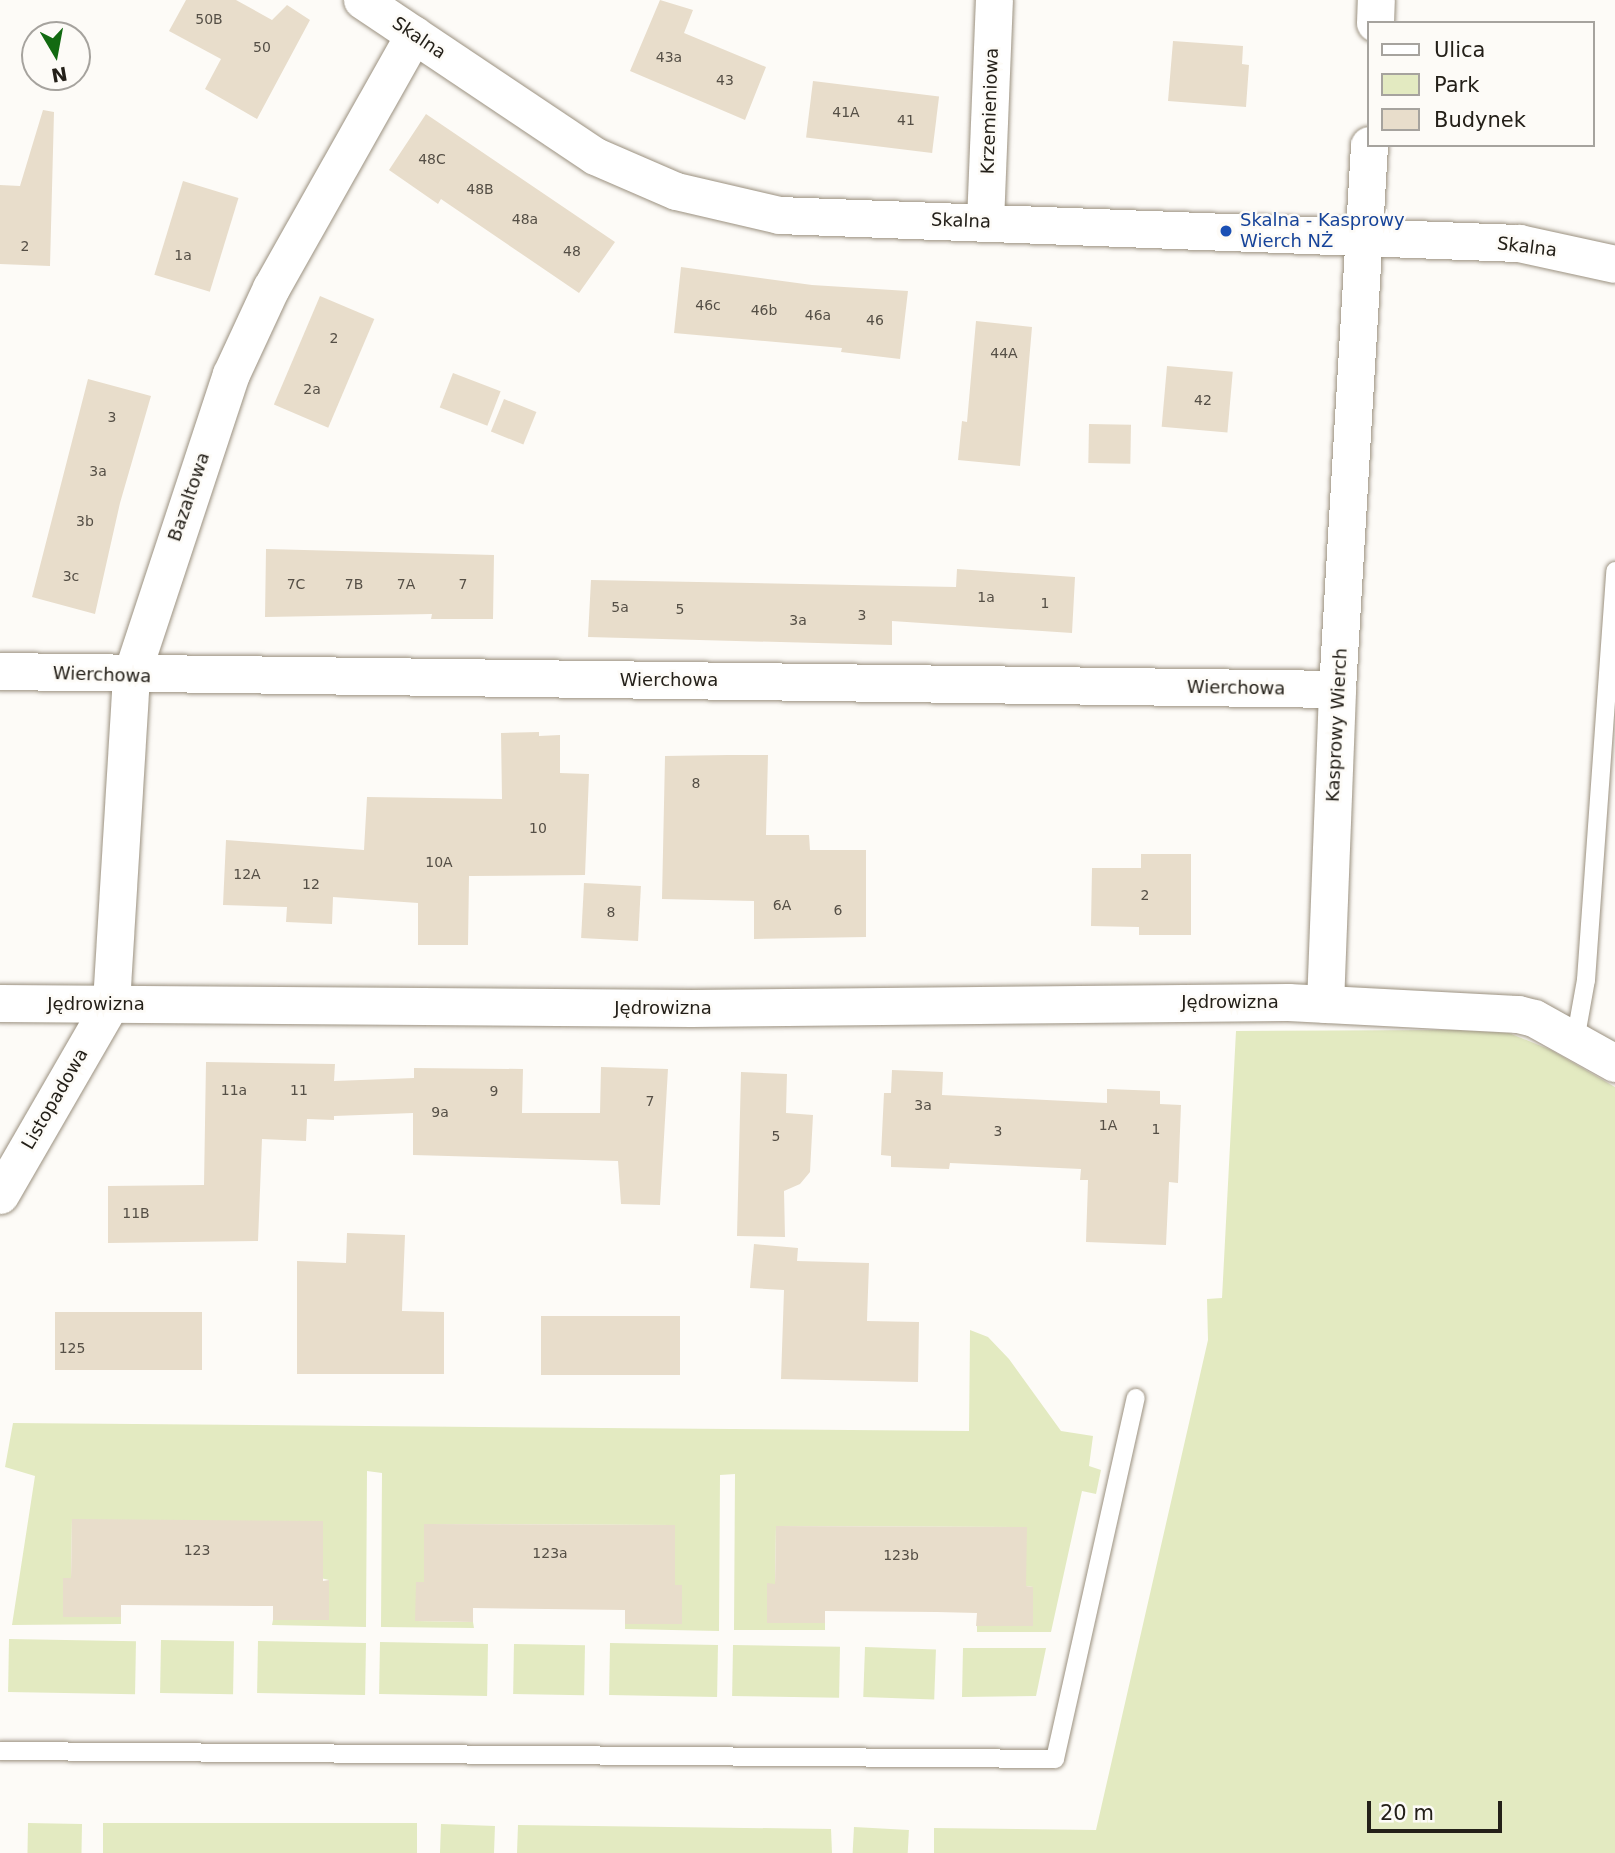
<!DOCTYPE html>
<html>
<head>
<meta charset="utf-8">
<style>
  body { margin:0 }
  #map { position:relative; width:1615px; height:1853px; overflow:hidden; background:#fdfbf7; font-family:"DejaVu Sans",sans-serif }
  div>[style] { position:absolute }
  .green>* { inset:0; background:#e3eac1; transform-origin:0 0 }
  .building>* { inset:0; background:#e8ddcb; transform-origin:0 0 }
  .roads { filter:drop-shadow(0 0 2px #9b9180) drop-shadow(0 0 2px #9b9180) }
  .lane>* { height:18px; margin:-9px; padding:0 9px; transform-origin:9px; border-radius:9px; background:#fff }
  .street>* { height:37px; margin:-18.5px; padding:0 18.5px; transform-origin:18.5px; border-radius:18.5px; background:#fff }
  .dots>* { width:19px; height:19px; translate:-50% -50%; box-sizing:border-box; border:4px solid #fdfbf7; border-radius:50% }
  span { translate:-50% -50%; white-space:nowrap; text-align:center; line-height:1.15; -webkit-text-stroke:5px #fdfbf7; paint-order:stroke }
  .number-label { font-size:14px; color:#554f46 }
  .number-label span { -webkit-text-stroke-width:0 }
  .street-label { font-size:18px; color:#242019 }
  .transit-label { font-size:18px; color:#164399 }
  .left { translate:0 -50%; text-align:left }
  .legend { position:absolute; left:1367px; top:21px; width:228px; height:126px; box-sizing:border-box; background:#fdfbf7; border:2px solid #a6a39e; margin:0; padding:9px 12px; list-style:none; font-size:21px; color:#242019 }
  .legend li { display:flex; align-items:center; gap:14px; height:35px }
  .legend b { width:35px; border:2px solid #a6a39e }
  .north { position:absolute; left:21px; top:21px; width:70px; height:70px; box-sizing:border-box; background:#fdfbf7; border:2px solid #a6a39e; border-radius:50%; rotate:170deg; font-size:19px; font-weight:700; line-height:28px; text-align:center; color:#242019 }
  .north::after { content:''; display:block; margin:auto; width:24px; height:32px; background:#126a11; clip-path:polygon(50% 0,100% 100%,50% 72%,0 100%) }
  .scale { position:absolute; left:1367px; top:1801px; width:135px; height:32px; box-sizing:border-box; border:4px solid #242019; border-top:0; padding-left:9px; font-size:21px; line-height:24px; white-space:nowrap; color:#242019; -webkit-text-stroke:5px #fdfbf7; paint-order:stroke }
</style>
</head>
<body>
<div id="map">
  <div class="green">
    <div style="clip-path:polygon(1453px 1030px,1509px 1033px,1551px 1050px,1615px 1087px,1615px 1853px,934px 1853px,934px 1828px,1096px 1830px,1208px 1340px,1207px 1299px,1222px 1298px,1236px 1031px)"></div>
    <div style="clip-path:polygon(970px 1330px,988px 1337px,1009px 1359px,1061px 1431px,1093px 1436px,1089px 1466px,1101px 1470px,1096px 1494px,1082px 1491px,1051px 1632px,977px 1632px,977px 1626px,1033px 1625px,1033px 1587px,1026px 1586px,1026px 1527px,776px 1526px,775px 1584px,767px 1584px,767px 1623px,825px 1623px,825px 1630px,734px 1630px,735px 1474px,720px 1475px,719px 1631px,625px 1629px,625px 1624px,682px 1585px,675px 1585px,675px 1525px,425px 1524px,424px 1582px,416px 1582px,416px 1621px,473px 1622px,474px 1628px,381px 1627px,382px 1473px,367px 1471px,366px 1627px,272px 1625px,273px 1620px,329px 1619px,329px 1580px,72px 1519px,71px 1578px,63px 1578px,121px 1617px,121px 1624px,12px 1625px,35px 1476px,5px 1467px,13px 1423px,969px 1431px)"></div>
    <div style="left:9px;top:1639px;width:127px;height:53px;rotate:1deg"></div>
    <div style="left:161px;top:1640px;width:73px;height:53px;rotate:1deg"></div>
    <div style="left:258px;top:1641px;width:108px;height:52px;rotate:1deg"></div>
    <div style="left:380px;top:1642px;width:108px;height:52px;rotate:1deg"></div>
    <div style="left:610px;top:1643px;width:108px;height:52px;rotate:1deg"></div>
    <div style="left:514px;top:1644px;width:71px;height:50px;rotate:1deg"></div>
    <div style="left:733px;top:1645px;width:107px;height:51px;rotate:1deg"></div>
    <div style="left:865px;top:1647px;width:71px;height:50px;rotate:2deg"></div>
    <div style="clip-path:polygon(963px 1648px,1046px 1648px,1036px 1696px,962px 1697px)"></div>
    <div style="left:28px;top:1823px;width:54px;height:30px;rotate:1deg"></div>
    <div style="left:103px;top:1823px;width:314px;height:30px"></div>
    <div style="left:441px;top:1824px;width:54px;height:29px;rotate:2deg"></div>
    <div style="clip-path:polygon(518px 1825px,831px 1829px,832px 1853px,517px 1853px)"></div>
    <div style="left:854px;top:1827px;width:55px;height:26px;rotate:3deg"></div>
  </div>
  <div class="building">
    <div style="clip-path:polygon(186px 0,236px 0,272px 20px,287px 5px,310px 20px,257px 119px,205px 89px,221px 59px,169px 31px)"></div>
    <div style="clip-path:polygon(660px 0,693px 10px,684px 33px,766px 67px,745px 120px,630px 71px)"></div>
    <div style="clip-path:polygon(1173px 41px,1243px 46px,1242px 64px,1249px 65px,1246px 107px,1168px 101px)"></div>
    <div style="left:813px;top:81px;width:127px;height:57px;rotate:7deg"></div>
    <div style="clip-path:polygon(43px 110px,54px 112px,50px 266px,0 264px,0 185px,20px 186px)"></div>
    <div style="clip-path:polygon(426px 114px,615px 242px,579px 293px,441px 199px,438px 204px,389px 170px)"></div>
    <div style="left:183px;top:181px;width:58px;height:98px;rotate:17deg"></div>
    <div style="clip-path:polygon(681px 267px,812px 285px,908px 291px,900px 359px,841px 352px,842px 348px,674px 333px)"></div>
    <div style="left:320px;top:296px;width:59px;height:118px;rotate:23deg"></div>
    <div style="clip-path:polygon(976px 321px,1032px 327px,1020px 466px,958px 460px,962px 421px,967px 422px)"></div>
    <div style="left:1167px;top:366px;width:66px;height:61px;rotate:5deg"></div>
    <div style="left:453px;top:373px;width:51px;height:37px;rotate:21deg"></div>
    <div style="clip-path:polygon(88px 379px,151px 396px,120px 503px,95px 614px,32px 597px)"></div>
    <div style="left:504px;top:399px;width:35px;height:35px;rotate:22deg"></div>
    <div style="left:1089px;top:424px;width:42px;height:39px;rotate:1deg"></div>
    <div style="clip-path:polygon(266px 549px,494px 555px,493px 619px,431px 619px,432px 614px,265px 617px)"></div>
    <div style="clip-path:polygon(957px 569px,1075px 577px,1072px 633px,892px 621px,892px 645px,588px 637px,591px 580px,956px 587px)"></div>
    <div style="clip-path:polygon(539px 732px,539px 736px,560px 735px,560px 773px,589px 774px,585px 875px,469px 876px,468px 945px,418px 945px,418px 903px,333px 897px,332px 924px,286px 922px,287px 907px,223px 905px,226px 840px,364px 850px,367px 797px,502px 799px,501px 733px)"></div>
    <div style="clip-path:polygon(728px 755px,768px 755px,766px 835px,809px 835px,810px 850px,866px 850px,866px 937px,754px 939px,754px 901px,662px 899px,665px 756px)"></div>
    <div style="clip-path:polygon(1141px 854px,1191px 854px,1191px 935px,1139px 935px,1139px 927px,1091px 926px,1092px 868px,1141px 868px)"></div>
    <div style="left:584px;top:883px;width:57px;height:55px;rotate:3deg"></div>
    <div style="clip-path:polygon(206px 1062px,335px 1064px,334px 1081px,414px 1078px,414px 1068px,523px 1069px,522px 1113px,600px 1113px,601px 1067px,668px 1069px,660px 1205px,621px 1204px,618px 1161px,413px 1155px,413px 1113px,334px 1116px,334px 1120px,307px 1119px,306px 1141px,262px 1139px,258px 1241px,108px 1243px,108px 1186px,204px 1185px)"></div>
    <div style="clip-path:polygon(892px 1070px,943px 1072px,942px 1095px,1107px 1103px,1107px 1089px,1160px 1091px,1160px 1104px,1181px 1105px,1178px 1183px,1169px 1182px,1166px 1245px,1086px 1242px,1088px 1180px,1080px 1180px,1081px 1169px,950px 1163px,949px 1169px,891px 1167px,891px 1156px,881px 1155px,884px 1093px,891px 1093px)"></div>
    <div style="clip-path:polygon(741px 1072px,787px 1074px,786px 1113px,813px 1115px,810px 1172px,800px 1184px,784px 1191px,785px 1237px,737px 1236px)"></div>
    <div style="clip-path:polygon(347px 1233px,405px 1235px,402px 1311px,444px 1312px,444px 1374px,297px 1374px,297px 1261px,346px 1263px)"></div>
    <div style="clip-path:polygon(754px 1244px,798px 1248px,797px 1261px,869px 1263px,867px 1321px,919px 1322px,918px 1382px,781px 1379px,784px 1290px,750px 1288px)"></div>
    <div style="left:55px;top:1312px;width:147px;height:58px"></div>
    <div style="left:541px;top:1316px;width:139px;height:59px"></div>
    <div style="clip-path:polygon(72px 1519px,323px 1521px,323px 1581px,329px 1580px,329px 1620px,273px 1620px,273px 1606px,121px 1605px,121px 1617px,63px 1617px,63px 1578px,71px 1578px)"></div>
    <div style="clip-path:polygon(424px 1524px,675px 1525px,675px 1585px,682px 1585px,682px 1624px,625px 1624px,625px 1610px,473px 1608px,473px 1622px,415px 1621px,416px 1582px,424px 1582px)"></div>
    <div style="clip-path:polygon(776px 1526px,1027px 1527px,1026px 1586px,1033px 1587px,1033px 1626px,976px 1626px,977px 1613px,937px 1612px,825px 1611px,825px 1623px,767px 1623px,767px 1583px,775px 1584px)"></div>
  </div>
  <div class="roads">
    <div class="lane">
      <div style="left:1575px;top:1041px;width:62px;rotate:-79.8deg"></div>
      <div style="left:1586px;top:980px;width:410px;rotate:-85.9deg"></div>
      <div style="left:0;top:1751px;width:1055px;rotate:0.43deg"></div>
      <div style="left:1055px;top:1759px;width:370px;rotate:-77.4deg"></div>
    </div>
    <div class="street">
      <div style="left:362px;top:0;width:280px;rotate:33.8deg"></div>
      <div style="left:595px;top:156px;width:88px;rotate:23.4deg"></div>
      <div style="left:676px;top:191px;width:106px;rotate:13.1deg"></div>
      <div style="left:779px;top:215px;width:741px;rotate:2.17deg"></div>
      <div style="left:1519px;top:243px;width:98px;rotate:12.3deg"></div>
      <div style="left:1375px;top:23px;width:23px;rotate:-88deg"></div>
      <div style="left:985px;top:222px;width:222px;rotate:-87.7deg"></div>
      <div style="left:0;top:671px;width:1337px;rotate:0.77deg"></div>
      <div style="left:0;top:1003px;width:691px;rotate:0.41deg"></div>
      <div style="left:691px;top:1008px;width:597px;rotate:-0.58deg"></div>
      <div style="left:1288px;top:1002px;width:230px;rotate:3deg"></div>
      <div style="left:1518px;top:1014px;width:16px;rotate:14deg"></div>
      <div style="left:1534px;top:1018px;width:93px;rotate:29.1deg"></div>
      <div style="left:1325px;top:1004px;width:315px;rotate:-87.8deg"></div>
      <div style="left:1337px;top:689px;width:545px;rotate:-86.63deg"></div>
      <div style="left:0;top:1195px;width:222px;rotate:-60deg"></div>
      <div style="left:111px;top:1003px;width:328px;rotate:-86.5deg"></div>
      <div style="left:131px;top:676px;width:318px;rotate:-71.7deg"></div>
      <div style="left:231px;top:374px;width:95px;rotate:-65.1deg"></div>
      <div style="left:271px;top:288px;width:291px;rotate:-60.6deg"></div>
    </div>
  </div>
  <div class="dots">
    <div style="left:1226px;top:231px;background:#1a4fb4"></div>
  </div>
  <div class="number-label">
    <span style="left:209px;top:19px">50B</span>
    <span style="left:262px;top:47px">50</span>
    <span style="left:669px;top:57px">43a</span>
    <span style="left:725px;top:80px">43</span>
    <span style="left:846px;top:112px">41A</span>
    <span style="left:906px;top:120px">41</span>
    <span style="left:432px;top:159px">48C</span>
    <span style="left:480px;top:189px">48B</span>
    <span style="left:525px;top:219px">48a</span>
    <span style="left:25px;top:246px">2</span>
    <span style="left:572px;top:251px">48</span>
    <span style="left:183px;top:255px">1a</span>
    <span style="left:708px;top:305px">46c</span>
    <span style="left:764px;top:310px">46b</span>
    <span style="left:818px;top:315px">46a</span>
    <span style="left:875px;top:320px">46</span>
    <span style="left:334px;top:338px">2</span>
    <span style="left:1004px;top:353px">44A</span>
    <span style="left:312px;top:389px">2a</span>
    <span style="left:1203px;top:400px">42</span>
    <span style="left:112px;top:417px">3</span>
    <span style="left:98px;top:471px">3a</span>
    <span style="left:85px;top:521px">3b</span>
    <span style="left:71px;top:576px">3c</span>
    <span style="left:296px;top:584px">7C</span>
    <span style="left:354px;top:584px">7B</span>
    <span style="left:406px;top:584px">7A</span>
    <span style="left:463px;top:584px">7</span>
    <span style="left:986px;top:597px">1a</span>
    <span style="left:1045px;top:603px">1</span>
    <span style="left:620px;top:607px">5a</span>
    <span style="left:680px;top:609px">5</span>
    <span style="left:862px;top:615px">3</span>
    <span style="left:798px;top:620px">3a</span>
    <span style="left:696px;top:783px">8</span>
    <span style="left:538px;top:828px">10</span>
    <span style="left:439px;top:862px">10A</span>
    <span style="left:247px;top:874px">12A</span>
    <span style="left:311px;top:884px">12</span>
    <span style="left:1145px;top:895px">2</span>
    <span style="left:782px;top:905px">6A</span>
    <span style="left:838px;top:910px">6</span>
    <span style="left:611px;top:912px">8</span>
    <span style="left:234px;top:1090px">11a</span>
    <span style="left:299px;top:1090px">11</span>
    <span style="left:494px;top:1091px">9</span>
    <span style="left:650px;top:1101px">7</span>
    <span style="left:923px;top:1105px">3a</span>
    <span style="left:440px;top:1112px">9a</span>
    <span style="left:1108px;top:1125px">1A</span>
    <span style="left:1156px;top:1129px">1</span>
    <span style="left:998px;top:1131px">3</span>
    <span style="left:776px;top:1136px">5</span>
    <span style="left:136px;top:1213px">11B</span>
    <span style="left:72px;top:1348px">125</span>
    <span style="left:197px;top:1550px">123</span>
    <span style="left:550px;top:1553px">123a</span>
    <span style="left:901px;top:1555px">123b</span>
  </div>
  <div class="street-label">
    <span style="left:419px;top:38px;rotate:34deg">Skalna</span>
    <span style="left:990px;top:111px;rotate:-88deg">Krzemieniowa</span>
    <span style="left:961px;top:221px;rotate:2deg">Skalna</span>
    <span style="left:1527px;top:247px;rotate:7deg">Skalna</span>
    <span style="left:189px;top:497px;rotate:-71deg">Bazaltowa</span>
    <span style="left:102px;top:675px;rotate:2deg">Wierchowa</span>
    <span style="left:669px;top:680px">Wierchowa</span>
    <span style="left:1236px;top:688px;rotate:1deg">Wierchowa</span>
    <span style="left:1337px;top:725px;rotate:-87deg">Kasprowy Wierch</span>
    <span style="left:1230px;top:1002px">Jędrowizna</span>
    <span style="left:96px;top:1004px">Jędrowizna</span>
    <span style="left:663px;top:1008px">Jędrowizna</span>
    <span style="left:55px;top:1099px;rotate:-60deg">Listopadowa</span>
  </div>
  <div class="transit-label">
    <span class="left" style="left:1240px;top:231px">Skalna - Kasprowy<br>Wierch NŻ</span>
  </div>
  <ul class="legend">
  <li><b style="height:9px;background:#fff"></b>Ulica</li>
  <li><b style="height:19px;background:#e3eac1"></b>Park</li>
  <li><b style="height:19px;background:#e8ddcb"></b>Budynek</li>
  </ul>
  <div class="north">N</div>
  <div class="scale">20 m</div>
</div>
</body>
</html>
